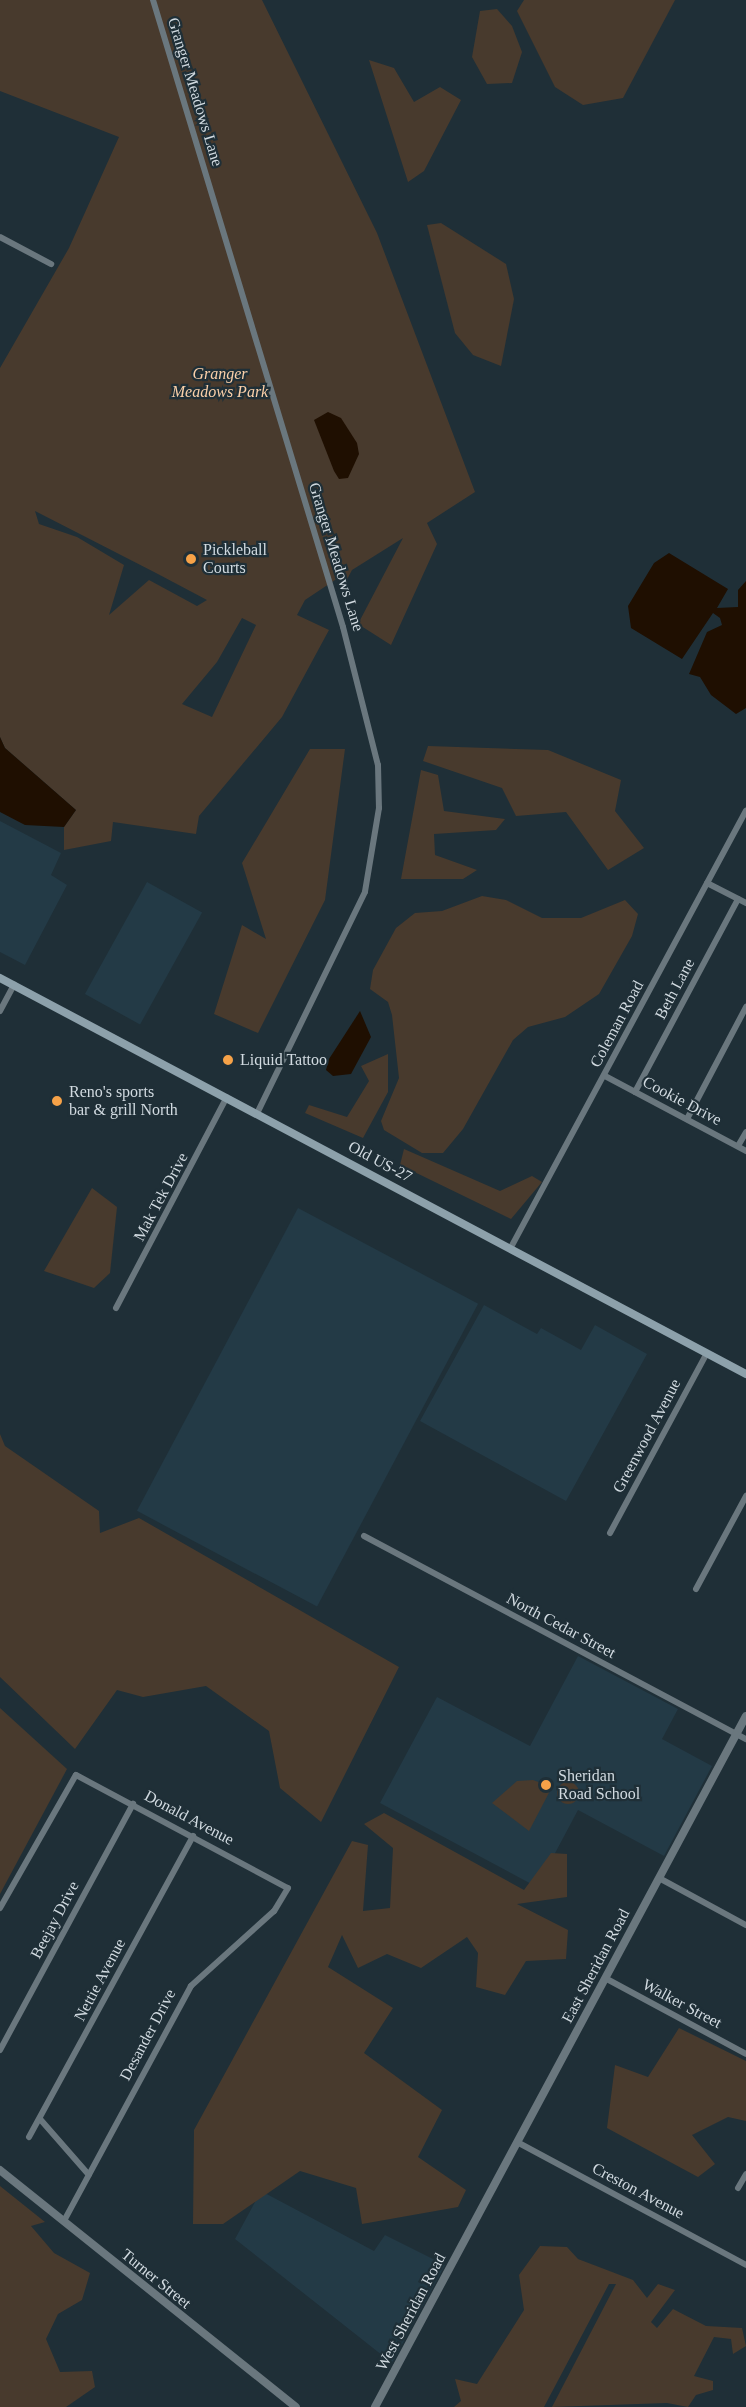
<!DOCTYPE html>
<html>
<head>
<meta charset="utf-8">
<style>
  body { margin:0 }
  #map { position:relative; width:746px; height:2407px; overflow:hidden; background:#1f2f37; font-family:Georgia,serif }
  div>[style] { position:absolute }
  .built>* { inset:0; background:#233a46; transform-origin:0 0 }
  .green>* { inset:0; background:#483a2d }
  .round { border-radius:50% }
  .water>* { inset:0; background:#1f0f01 }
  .minor>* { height:6px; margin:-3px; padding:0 3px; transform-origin:3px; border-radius:3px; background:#6a777e }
  .tertiary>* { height:8px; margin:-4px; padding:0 4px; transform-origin:4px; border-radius:4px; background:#6a777e }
  .secondary>* { height:8px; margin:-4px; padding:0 4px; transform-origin:4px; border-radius:4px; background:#8da1ab }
  .dots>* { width:16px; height:16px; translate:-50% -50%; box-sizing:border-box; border:3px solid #1f2f37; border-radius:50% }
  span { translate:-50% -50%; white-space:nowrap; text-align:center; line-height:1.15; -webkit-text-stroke:4.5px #1f2f37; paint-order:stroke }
  .street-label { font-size:16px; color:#d1dae0 }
  .park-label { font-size:16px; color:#fbd0a9; font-style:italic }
  .poi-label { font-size:16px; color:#d1dae0 }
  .left { translate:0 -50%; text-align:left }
</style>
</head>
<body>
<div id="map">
  <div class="built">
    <div style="clip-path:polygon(0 821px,61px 853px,51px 875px,67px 885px,25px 965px,0 952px)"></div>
    <div style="left:147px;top:882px;width:63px;height:128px;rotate:29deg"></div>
    <div style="left:298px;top:1208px;width:204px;height:343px;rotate:28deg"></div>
    <div style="clip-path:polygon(484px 1305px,537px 1334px,541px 1328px,581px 1350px,595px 1325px,647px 1354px,566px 1501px,420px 1421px)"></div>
    <div style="clip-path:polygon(578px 1656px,678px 1709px,662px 1739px,712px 1766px,664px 1856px,578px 1810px,537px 1887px,380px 1803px,437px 1697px,530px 1746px)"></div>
    <div style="clip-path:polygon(261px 2191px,374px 2251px,385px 2235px,445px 2265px,392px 2363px,235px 2239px)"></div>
  </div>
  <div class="green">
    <div style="clip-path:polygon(evenodd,0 0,262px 0,377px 233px,475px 492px,427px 523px,437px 544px,391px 645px,358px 624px,403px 538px,352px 570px,342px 589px,338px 578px,305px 600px,297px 615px,329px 630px,282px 717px,199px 816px,196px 834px,113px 822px,111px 841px,64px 850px,64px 827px,76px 810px,5px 748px,0 737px,0 368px,69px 248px,119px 137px,0 91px,0 0,35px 511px,156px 573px,207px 600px,197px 606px,149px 580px,109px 615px,124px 565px,77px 537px,39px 524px,35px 511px,0 0,242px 618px,256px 625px,212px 717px,182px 704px,217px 662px,242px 618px)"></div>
    <div style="clip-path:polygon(524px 0,675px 0,623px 98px,583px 105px,555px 87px,517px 11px)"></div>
    <div style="clip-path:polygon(497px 9px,512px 26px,522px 52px,512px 83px,487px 84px,472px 57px,480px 11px)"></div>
    <div style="clip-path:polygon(369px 60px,394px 68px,414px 102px,440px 87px,461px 100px,424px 171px,408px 182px)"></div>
    <div style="clip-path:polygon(441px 223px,506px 264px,514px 299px,501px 366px,473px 355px,455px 333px,427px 225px)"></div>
    <div style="clip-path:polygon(428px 746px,548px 750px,621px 780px,615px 811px,644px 848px,608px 870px,566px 812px,516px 816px,502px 788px,423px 761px)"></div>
    <div style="clip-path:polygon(310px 749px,345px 749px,325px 900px,258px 1033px,214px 1014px,242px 925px,266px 939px,242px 863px)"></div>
    <div style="clip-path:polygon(421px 770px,438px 775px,444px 811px,505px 819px,496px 830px,434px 834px,435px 855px,477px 870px,463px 879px,401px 879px)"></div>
    <div style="clip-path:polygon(482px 896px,506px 900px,542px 918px,581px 918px,625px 900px,638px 914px,632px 936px,599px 994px,565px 1017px,528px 1027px,513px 1040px,463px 1129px,443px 1153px,422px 1153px,384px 1130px,381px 1121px,399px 1078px,392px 1015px,388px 1002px,370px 989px,373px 970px,396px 928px,415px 913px,442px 911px)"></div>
    <div style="clip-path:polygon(388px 1054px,388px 1092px,363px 1138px,305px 1113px,309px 1105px,347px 1117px,369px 1081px,361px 1066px)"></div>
    <div style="clip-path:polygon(404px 1149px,500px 1191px,532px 1176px,542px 1182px,511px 1219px,400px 1165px)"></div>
    <div style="clip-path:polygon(92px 1188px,117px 1207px,110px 1273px,94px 1288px,44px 1271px)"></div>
    <div style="clip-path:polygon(0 1434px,5px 1446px,99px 1511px,100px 1533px,139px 1518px,399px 1667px,321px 1822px,280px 1788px,269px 1731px,206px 1686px,143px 1697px,117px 1690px,75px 1749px,0 1677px)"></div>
    <div style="clip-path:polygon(0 1708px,67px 1769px,0 1894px)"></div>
    <div style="clip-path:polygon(533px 1780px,552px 1787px,529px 1831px,492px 1803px,517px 1781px)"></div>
    <div class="round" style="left:557px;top:1782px;width:22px;height:22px"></div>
    <div style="clip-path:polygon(384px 1813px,524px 1890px,551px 1853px,567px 1854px,567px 1897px,517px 1904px,568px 1930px,566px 1959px,526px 1961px,505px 1995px,476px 1987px,478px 1953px,467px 1937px,421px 1968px,387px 1954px,358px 1968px,342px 1935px,328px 1967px,393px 2008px,364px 2053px,442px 2110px,418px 2157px,466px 2190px,458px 2207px,362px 2224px,356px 2188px,300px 2171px,223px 2224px,193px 2224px,194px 2130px,352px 1841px,368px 1845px,363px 1911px,390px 1908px,393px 1848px,364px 1824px)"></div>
    <div style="clip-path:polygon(679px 2028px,746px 2061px,746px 2121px,728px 2117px,692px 2135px,715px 2164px,698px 2177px,607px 2128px,615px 2065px,648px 2077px)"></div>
    <div style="clip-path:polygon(0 2186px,45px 2222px,31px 2226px,54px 2253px,90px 2273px,82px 2300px,58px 2314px,46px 2339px,60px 2372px,92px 2371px,95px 2387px,66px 2407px,0 2407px)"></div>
    <div style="clip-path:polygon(540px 2246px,567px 2247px,578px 2259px,633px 2280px,647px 2298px,658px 2284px,675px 2290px,651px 2322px,657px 2328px,673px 2309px,706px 2326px,742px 2328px,746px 2346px,733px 2354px,731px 2339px,714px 2337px,694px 2376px,713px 2381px,713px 2390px,696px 2395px,688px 2407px,667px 2403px,552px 2407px,616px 2284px,609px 2284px,544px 2407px,454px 2407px,461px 2401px,455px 2379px,477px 2384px,524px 2310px,519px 2275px)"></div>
  </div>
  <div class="water">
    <div style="clip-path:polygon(328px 412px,341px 418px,357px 443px,359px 454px,348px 478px,339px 479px,334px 471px,314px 420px)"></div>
    <div style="clip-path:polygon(669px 553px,728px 589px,717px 608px,738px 607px,738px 590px,746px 581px,746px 708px,736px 714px,711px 695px,700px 677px,689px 674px,707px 632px,722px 625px,720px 618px,713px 613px,682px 659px,631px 628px,628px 606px,654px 563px)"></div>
    <div style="clip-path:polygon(0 737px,5px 748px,76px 810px,64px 827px,25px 825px,0 812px)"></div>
    <div style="clip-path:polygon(360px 1011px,371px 1037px,351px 1074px,333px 1076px,326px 1070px,329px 1059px)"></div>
  </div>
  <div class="minor">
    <div style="left:153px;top:0;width:655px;rotate:73.14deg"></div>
    <div style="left:343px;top:627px;width:142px;rotate:75.8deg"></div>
    <div style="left:378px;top:765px;width:43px;rotate:88.7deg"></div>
    <div style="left:379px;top:808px;width:85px;rotate:99.5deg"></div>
    <div style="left:365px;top:892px;width:246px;rotate:116deg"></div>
    <div style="left:0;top:237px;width:58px;rotate:27.9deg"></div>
    <div style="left:707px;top:883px;width:44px;rotate:27.1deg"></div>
    <div style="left:0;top:1011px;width:30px;rotate:-62deg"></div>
    <div style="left:605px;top:1076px;width:160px;rotate:28deg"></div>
    <div style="left:635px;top:1092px;width:219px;rotate:-61.9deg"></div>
    <div style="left:687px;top:1119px;width:127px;rotate:-62.2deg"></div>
    <div style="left:738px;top:1146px;width:16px;rotate:-60deg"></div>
    <div style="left:510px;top:1249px;width:498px;rotate:-61.7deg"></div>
    <div style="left:116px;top:1308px;width:238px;rotate:-62.3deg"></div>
    <div style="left:610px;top:1533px;width:204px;rotate:-61.7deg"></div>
    <div style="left:364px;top:1536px;width:433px;rotate:28deg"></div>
    <div style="left:696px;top:1589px;width:106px;rotate:-61.7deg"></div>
    <div style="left:659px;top:1878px;width:99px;rotate:28.4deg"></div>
    <div style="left:0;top:1908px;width:153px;rotate:-60.3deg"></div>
    <div style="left:76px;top:1775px;width:240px;rotate:28.1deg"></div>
    <div style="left:288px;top:1888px;width:27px;rotate:121deg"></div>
    <div style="left:274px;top:1911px;width:112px;rotate:137.9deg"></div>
    <div style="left:191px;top:1986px;width:267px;rotate:118.4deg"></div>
    <div style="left:605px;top:1978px;width:160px;rotate:28.3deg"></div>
    <div style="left:0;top:2050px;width:280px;rotate:-61.6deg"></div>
    <div style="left:40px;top:2119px;width:74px;rotate:48.8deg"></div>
    <div style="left:29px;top:2137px;width:343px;rotate:-61.4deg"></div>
    <div style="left:517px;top:2142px;width:260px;rotate:28.2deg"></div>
    <div style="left:738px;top:2188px;width:16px;rotate:-60deg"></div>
  </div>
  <div class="tertiary">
    <div style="left:0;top:2170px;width:379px;rotate:38.7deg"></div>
    <div style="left:375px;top:2407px;width:784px;rotate:-61.77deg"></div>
  </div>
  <div class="secondary">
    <div style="left:0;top:978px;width:845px;rotate:27.96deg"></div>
  </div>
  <div class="dots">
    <div style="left:191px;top:559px;background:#f6a248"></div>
    <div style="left:228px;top:1060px;background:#f6a248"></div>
    <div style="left:57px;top:1101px;background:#f6a248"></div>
    <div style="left:546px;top:1785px;background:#f6a248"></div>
  </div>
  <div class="street-label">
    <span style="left:195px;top:92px;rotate:73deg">Granger Meadows Lane</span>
    <span style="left:336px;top:557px;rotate:73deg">Granger Meadows Lane</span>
    <span style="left:675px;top:989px;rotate:-62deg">Beth Lane</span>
    <span style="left:617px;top:1024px;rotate:-62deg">Coleman Road</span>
    <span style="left:682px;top:1101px;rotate:28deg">Cookie Drive</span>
    <span style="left:380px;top:1162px;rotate:28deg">Old US-27</span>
    <span style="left:161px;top:1197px;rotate:-62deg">Mak Tek Drive</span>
    <span style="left:647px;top:1436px;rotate:-62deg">Greenwood Avenue</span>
    <span style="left:561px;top:1626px;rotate:28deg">North Cedar Street</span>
    <span style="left:189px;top:1818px;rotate:28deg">Donald Avenue</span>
    <span style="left:55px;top:1920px;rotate:-62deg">Beejay Drive</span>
    <span style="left:596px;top:1966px;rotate:-62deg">East Sheridan Road</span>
    <span style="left:100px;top:1980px;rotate:-62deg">Nettie Avenue</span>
    <span style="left:682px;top:2004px;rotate:28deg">Walker Street</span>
    <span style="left:148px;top:2035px;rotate:-62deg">Desander Drive</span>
    <span style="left:638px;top:2191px;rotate:28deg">Creston Avenue</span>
    <span style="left:156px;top:2279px;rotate:39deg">Turner Street</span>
    <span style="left:411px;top:2312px;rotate:-62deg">West Sheridan Road</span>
  </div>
  <div class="park-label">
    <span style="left:220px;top:383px">Granger<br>Meadows Park</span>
  </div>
  <div class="poi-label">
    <span class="left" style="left:203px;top:559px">Pickleball<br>Courts</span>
    <span class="left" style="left:240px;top:1060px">Liquid Tattoo</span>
    <span class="left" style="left:69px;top:1101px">Reno's sports<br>bar &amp; grill North</span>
    <span class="left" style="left:558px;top:1785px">Sheridan<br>Road School</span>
  </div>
</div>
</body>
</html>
